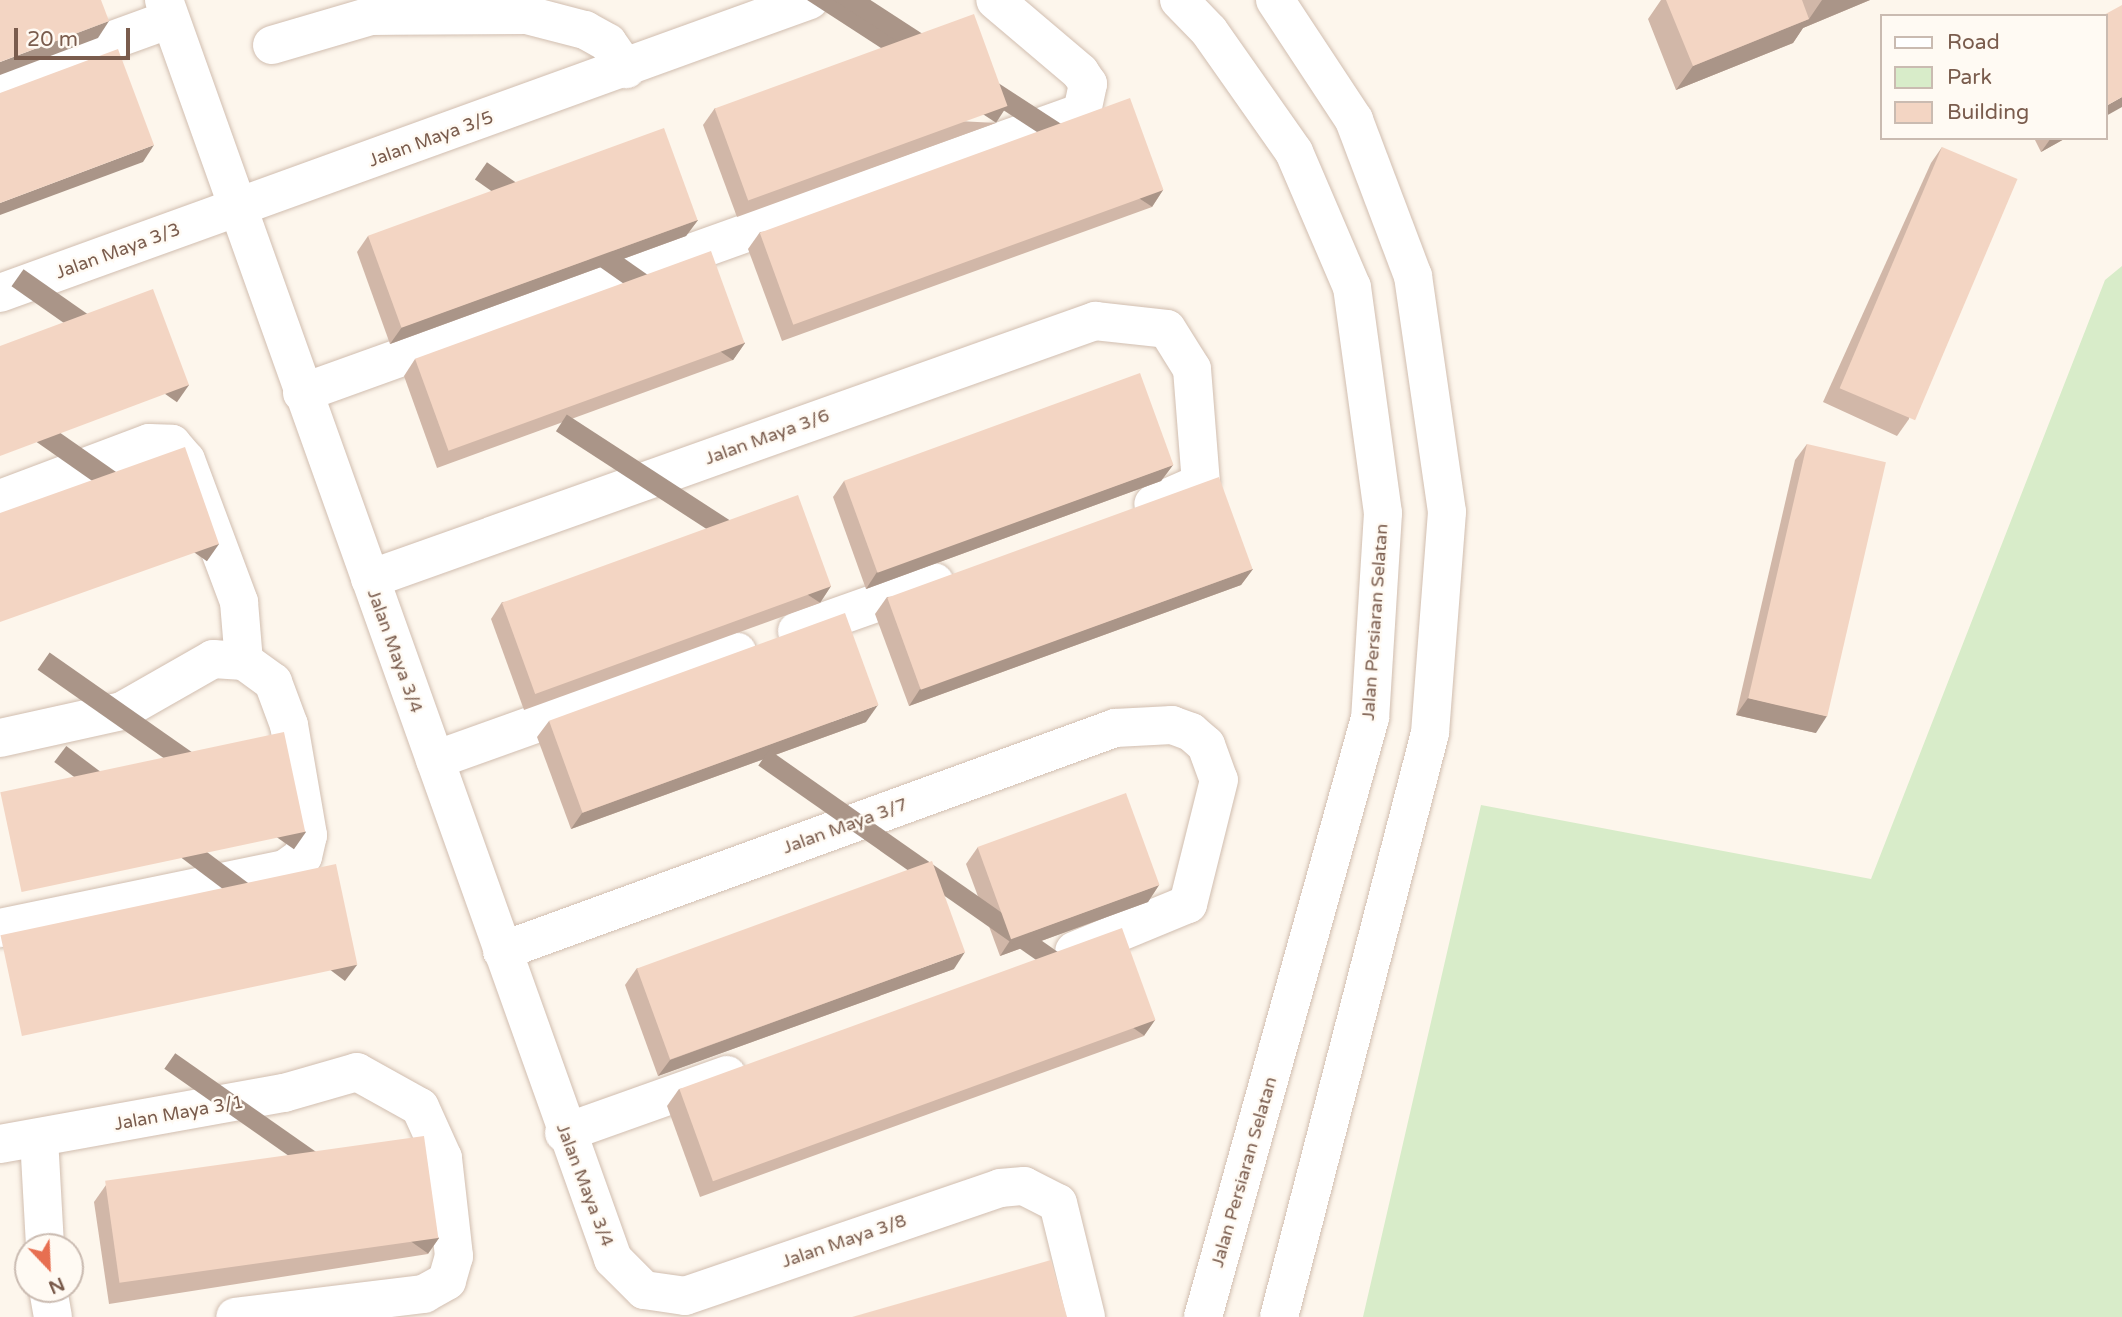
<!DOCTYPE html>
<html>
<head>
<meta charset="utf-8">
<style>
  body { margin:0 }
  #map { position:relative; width:2122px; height:1317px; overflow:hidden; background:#fdf6ec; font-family:"Varela Round",sans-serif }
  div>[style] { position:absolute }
  .green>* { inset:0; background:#d8ecc9 }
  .roads { filter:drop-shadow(0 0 2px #d1beb0) drop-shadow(0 0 2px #d1beb0) }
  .minor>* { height:38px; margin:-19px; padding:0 19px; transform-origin:19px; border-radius:19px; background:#fff }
  .wall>* { inset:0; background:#d1b7a8 }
  .shaded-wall>* { inset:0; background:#aa9588; transform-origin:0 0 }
  .building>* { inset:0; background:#f3d5c3; transform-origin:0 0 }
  span { translate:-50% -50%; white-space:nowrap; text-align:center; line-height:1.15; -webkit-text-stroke:5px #fffaf3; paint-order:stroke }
  .street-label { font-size:18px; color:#7a5c4d }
  .legend { position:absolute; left:1880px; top:14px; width:228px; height:126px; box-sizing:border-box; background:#fffaf3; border:2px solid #cabbb1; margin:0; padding:9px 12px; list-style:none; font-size:21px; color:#7a5c4d }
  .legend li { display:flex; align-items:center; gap:14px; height:35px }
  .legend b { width:35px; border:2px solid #cabbb1 }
  .north { position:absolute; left:14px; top:1233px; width:70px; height:70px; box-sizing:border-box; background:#fffaf3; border:2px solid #cabbb1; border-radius:50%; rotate:157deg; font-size:19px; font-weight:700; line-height:28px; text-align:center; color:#7a5c4d }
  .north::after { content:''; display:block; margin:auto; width:24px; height:32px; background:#e76f51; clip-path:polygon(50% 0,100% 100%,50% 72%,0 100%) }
  .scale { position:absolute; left:14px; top:28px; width:116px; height:32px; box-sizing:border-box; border:4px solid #7a5c4d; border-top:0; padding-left:9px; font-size:21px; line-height:24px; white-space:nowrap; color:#7a5c4d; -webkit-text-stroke:5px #fffaf3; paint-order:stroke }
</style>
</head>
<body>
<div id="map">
  <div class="green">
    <div style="clip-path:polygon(2122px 266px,2122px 1317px,1363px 1317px,1481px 805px,1871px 879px,2105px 280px)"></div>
  </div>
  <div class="roads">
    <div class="minor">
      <div style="left:164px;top:0;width:1337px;rotate:70.37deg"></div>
      <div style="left:613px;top:1259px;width:44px;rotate:45deg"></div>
      <div style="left:644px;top:1290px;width:41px;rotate:8.3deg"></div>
      <div style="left:685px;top:1296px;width:333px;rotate:-18.9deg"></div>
      <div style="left:1000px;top:1188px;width:24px;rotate:-5deg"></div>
      <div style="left:1024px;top:1186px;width:38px;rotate:27deg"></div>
      <div style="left:1058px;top:1203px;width:117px;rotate:76.2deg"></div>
      <div style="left:1179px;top:0;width:43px;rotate:45.9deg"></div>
      <div style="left:1209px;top:31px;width:148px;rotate:54.9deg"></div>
      <div style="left:1294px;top:152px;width:147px;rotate:66.8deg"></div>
      <div style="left:1352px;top:287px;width:228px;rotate:82.2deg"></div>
      <div style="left:1383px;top:513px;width:205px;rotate:93.6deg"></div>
      <div style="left:1370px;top:718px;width:622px;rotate:105.58deg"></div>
      <div style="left:1275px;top:0;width:144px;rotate:56.6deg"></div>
      <div style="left:1354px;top:120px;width:167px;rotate:69.3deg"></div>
      <div style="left:1413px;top:276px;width:238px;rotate:81.8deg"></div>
      <div style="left:1447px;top:512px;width:222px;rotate:94.4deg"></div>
      <div style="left:1430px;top:733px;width:603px;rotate:104.5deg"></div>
      <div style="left:272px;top:45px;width:103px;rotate:-16.3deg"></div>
      <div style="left:371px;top:16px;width:156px;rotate:-0.4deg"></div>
      <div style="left:527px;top:15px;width:60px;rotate:14.5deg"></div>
      <div style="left:585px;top:30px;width:26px;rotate:29deg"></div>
      <div style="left:608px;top:43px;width:32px;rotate:55deg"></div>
      <div style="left:0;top:81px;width:181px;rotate:-20deg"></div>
      <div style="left:0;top:293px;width:861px;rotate:-19.89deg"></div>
      <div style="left:302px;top:393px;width:829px;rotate:-19.81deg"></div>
      <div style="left:1082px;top:112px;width:29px;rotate:-78deg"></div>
      <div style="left:1088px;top:84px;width:14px;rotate:-124deg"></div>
      <div style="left:1080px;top:72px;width:111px;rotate:-139.7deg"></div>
      <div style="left:0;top:499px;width:159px;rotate:-20.6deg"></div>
      <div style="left:149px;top:443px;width:23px;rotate:2deg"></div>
      <div style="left:172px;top:444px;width:21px;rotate:49deg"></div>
      <div style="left:186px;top:460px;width:152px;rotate:69.5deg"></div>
      <div style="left:239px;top:602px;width:59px;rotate:85.2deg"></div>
      <div style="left:370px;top:579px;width:770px;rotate:-19.59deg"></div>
      <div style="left:1095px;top:321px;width:72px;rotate:6.3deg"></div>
      <div style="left:1167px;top:329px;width:47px;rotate:58deg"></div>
      <div style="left:1192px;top:369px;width:114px;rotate:85.5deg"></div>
      <div style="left:1201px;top:483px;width:52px;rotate:156.4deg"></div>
      <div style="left:797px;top:631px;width:146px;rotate:-19.5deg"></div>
      <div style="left:0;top:738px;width:125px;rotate:-12.5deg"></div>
      <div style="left:122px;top:711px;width:105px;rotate:-29.7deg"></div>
      <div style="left:213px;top:659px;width:31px;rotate:4deg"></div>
      <div style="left:244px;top:661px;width:36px;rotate:36deg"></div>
      <div style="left:273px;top:682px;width:46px;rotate:69.6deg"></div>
      <div style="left:289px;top:725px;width:112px;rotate:80.2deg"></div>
      <div style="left:308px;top:835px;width:22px;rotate:103deg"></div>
      <div style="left:303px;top:856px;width:22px;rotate:144deg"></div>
      <div style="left:285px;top:869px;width:291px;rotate:168.3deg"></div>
      <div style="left:435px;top:760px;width:321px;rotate:-19.7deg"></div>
      <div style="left:502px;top:951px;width:652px;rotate:-19.99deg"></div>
      <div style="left:1115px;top:728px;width:57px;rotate:-3deg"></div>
      <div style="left:1172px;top:725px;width:20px;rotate:20deg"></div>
      <div style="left:1191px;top:732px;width:20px;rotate:41deg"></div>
      <div style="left:1206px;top:745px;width:37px;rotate:70deg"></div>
      <div style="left:1219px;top:780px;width:128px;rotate:104deg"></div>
      <div style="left:1188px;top:904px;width:123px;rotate:157.6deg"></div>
      <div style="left:564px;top:1133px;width:173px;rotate:-19.6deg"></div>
      <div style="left:39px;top:1138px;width:109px;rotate:86.8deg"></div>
      <div style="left:0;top:1144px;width:289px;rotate:-10.2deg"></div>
      <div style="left:284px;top:1093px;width:76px;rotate:-16deg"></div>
      <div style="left:357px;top:1072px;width:72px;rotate:29.1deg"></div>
      <div style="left:420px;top:1107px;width:56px;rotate:65.7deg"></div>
      <div style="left:443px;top:1158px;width:99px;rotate:83.6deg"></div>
      <div style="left:454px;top:1256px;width:26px;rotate:106deg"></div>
      <div style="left:447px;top:1281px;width:26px;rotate:151deg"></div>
      <div style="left:424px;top:1294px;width:190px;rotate:173.1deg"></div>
      <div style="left:48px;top:1289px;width:28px;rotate:80deg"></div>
    </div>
  </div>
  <div class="wall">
    <div style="clip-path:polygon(1661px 0,1870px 0,1803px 28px,1793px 43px,1676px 90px,1648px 19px)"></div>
    <div style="clip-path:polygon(715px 108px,996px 123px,737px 217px,703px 125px)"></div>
    <div style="clip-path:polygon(2034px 138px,2066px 138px,2041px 152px)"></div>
    <div style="clip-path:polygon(1942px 147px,1909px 419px,1897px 436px,1823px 402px,1931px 163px)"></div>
    <div style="clip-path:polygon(1163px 190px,1152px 207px,782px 341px,748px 249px,760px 232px)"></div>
    <div style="clip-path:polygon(698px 220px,686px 236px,390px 344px,357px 252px,368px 236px)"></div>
    <div style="clip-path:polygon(745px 343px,733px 360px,437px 468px,404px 376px,415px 359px)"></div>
    <div style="clip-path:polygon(1807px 444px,1816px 733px,1736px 715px,1795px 460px)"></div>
    <div style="clip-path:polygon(1173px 465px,1161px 481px,866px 589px,833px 497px,844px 481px)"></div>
    <div style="clip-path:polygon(1253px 569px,1241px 585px,909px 706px,875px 614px,887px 597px)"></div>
    <div style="clip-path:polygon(831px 586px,820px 603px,524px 710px,491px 619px,502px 602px)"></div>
    <div style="clip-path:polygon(549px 721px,866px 722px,571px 829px,537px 737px)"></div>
    <div style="clip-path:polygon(978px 847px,1159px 885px,1148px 902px,1000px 956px,966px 864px)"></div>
    <div style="clip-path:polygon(637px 968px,954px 969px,658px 1076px,625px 985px)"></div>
    <div style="clip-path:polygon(1155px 1020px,1144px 1036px,700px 1197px,667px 1106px,679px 1089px)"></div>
    <div style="clip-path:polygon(106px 1185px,439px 1238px,428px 1254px,109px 1304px,94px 1202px)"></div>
  </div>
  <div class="shaded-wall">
    <div style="clip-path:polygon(1822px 0,1870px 0,1803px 28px,1793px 43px,1676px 90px,1693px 66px,1809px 19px)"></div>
    <div style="clip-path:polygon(109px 21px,98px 38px,0 75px,0 62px)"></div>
    <div style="clip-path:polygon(2122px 97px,2122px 107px,2106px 116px,2106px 106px)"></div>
    <div style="left:1007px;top:106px;width:20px;height:276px;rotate:123deg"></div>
    <div style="clip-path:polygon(2051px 138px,2066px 138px,2041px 152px)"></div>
    <div style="clip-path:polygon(154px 145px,143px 162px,0 215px,0 203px)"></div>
    <div style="left:1163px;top:190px;width:20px;height:394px;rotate:123deg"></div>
    <div style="clip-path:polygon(698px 220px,686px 236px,390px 344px,402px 327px)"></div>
    <div style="left:745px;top:343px;width:21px;height:315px;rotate:125deg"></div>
    <div style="left:189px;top:385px;width:21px;height:202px;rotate:125deg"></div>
    <div style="clip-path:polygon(1173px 465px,1161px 481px,866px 589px,877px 572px)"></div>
    <div style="left:219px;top:544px;width:21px;height:232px;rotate:125deg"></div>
    <div style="clip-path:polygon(1253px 569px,1241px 585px,909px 706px,920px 689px)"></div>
    <div style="left:831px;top:586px;width:20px;height:315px;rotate:123deg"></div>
    <div style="clip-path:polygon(1748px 698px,1827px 716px,1816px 733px,1736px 715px)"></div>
    <div style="clip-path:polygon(878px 705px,866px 722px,571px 829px,582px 813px)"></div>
    <div style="left:306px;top:832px;width:21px;height:313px;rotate:125deg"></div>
    <div style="clip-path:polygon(1159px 885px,1148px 902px,1000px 956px,1011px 939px)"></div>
    <div style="clip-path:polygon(965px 952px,954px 969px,658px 1076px,670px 1060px)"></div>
    <div style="left:357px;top:965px;width:20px;height:364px;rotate:127deg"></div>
    <div style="left:1155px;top:1020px;width:19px;height:471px;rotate:125deg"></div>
    <div style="left:439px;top:1238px;width:19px;height:322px;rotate:125deg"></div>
  </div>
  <div class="building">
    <div style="clip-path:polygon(0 0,101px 0,109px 21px,0 62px)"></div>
    <div style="clip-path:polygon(1666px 0,1802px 0,1809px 19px,1693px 66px)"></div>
    <div style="clip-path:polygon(2122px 5px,2122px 97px,2106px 106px,2106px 16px,2102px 16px)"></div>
    <div style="left:974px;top:14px;width:98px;height:276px;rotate:70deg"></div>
    <div style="clip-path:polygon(118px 49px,154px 145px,0 203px,0 93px)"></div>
    <div style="left:1130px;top:98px;width:98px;height:394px;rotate:70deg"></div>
    <div style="left:664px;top:128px;width:98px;height:315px;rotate:70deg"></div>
    <div style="left:1942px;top:147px;width:82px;height:262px;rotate:23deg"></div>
    <div style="left:711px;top:251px;width:98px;height:315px;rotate:70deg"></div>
    <div style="clip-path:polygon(153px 289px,189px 385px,0 456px,0 346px)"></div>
    <div style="left:1140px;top:373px;width:98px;height:315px;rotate:70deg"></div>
    <div style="left:1807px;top:444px;width:81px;height:261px;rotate:13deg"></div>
    <div style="clip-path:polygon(185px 447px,219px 544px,0 622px,0 513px)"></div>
    <div style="left:1219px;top:477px;width:98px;height:353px;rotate:70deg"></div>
    <div style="left:798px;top:495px;width:97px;height:315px;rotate:70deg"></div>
    <div style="left:845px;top:613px;width:98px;height:315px;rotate:70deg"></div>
    <div style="left:284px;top:732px;width:102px;height:290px;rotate:78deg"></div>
    <div style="left:1126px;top:793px;width:98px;height:158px;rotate:70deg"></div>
    <div style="left:932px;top:861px;width:97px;height:314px;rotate:70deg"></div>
    <div style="left:336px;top:864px;width:103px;height:343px;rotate:78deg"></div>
    <div style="left:1122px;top:928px;width:98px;height:471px;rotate:70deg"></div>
    <div style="left:424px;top:1136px;width:103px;height:322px;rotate:82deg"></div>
    <div style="clip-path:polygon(1051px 1260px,1067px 1317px,852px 1317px)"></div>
  </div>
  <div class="street-label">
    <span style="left:431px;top:139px;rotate:-20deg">Jalan Maya 3/5</span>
    <span style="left:118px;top:251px;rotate:-20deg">Jalan Maya 3/3</span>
    <span style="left:767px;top:437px;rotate:-20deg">Jalan Maya 3/6</span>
    <span style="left:1375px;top:622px;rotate:-86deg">Jalan Persiaran Selatan</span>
    <span style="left:395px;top:651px;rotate:70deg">Jalan Maya 3/4</span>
    <span style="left:845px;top:826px;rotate:-20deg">Jalan Maya 3/7</span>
    <span style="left:179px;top:1113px;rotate:-10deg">Jalan Maya 3/1</span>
    <span style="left:1244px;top:1172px;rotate:-74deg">Jalan Persiaran Selatan</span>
    <span style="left:585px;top:1185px;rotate:69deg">Jalan Maya 3/4</span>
    <span style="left:844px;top:1241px;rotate:-19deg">Jalan Maya 3/8</span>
  </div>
  <ul class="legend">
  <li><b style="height:9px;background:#fff"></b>Road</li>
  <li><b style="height:19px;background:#d8ecc9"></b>Park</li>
  <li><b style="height:19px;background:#f3d5c3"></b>Building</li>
  </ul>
  <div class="north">N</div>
  <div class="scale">20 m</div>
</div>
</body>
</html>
